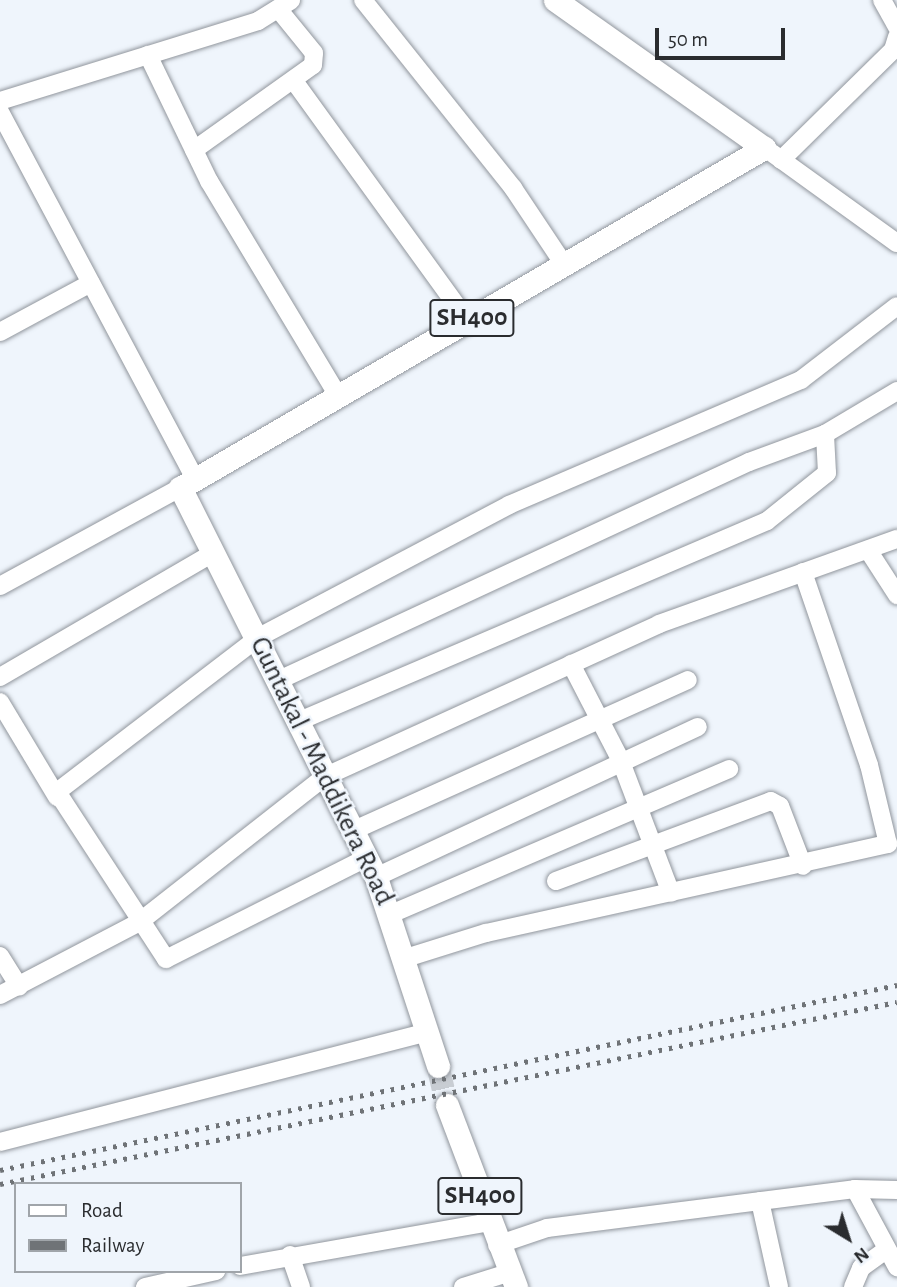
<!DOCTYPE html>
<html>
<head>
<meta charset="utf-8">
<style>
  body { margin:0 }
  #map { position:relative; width:897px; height:1287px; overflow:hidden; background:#eff5fc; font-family:"Alegreya Sans",sans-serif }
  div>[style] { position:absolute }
  .major-tunnel>* { height:23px; margin-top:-11.5px; transform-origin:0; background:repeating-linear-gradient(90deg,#c8cdd3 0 23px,transparent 0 34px) }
  .roads { filter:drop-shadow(0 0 2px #91969d) drop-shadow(0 0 2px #91969d) }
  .minor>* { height:18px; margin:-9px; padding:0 9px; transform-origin:9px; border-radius:9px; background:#fff }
  .major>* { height:23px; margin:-11.5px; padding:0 11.5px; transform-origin:11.5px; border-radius:11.5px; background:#fff }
  .rail>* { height:5px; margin-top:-2.5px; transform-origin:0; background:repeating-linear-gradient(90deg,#6f7377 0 3.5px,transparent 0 10.5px) }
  span { translate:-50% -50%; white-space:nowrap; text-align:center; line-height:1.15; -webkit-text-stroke:5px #eff5fc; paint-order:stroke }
  .shield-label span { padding:2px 5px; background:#eff5fc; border:2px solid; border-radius:5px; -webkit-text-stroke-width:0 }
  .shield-label { font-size:26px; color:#2a2c2f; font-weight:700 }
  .street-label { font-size:28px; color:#2a2c2f }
  .legend { position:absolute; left:14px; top:1182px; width:228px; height:91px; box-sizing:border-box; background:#eff5fc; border:2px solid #a0a5aa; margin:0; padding:9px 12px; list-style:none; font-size:21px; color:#2a2c2f }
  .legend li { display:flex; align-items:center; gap:14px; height:35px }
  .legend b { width:35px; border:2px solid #a0a5aa }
  .north { position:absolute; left:813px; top:1203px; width:70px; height:70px; -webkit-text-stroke:5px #eff5fc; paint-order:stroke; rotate:142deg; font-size:19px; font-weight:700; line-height:28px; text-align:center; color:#2a2c2f }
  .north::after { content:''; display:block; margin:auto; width:24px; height:32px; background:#2a2c2f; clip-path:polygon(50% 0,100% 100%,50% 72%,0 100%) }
  .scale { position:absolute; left:655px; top:28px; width:130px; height:32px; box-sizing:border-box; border:4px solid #2a2c2f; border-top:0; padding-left:9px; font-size:21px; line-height:24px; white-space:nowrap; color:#2a2c2f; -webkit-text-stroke:5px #eff5fc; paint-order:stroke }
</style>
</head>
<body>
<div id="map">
  <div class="major-tunnel">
    <div style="left:438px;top:1066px;width:40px;rotate:77deg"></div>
  </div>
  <div class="roads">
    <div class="minor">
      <div style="left:363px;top:0;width:241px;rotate:51.4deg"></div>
      <div style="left:513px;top:188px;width:94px;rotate:56.3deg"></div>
      <div style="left:882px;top:0;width:31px;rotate:61deg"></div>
      <div style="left:148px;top:55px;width:140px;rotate:64.2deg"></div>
      <div style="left:209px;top:181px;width:252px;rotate:59deg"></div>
      <div style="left:294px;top:81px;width:296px;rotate:54.1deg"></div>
      <div style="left:0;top:101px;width:270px;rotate:-17.2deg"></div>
      <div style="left:258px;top:21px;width:39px;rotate:-32deg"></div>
      <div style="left:0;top:112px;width:416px;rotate:62deg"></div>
      <div style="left:194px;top:150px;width:146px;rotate:-35.5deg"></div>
      <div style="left:313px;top:65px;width:12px;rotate:-85deg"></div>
      <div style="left:314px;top:53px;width:55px;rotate:-129.1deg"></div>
      <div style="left:772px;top:153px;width:154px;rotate:35.8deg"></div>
      <div style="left:781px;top:160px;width:157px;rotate:-44.5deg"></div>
      <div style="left:893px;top:50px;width:14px;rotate:-73deg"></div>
      <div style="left:0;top:332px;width:103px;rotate:-28.3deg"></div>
      <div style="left:868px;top:550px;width:54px;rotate:57.2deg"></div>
      <div style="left:0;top:586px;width:205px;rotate:-28.6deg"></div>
      <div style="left:571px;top:664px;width:107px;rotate:62.7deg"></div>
      <div style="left:620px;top:759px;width:143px;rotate:69.2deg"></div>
      <div style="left:0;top:677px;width:246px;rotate:-30.2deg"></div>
      <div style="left:277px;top:681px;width:520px;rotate:-24.89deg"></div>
      <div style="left:749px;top:462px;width:81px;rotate:-20.2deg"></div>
      <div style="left:825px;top:434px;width:84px;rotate:-30.8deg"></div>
      <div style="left:0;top:702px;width:111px;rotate:59deg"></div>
      <div style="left:297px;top:722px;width:511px;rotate:-23.15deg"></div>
      <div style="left:767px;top:521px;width:77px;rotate:-38.7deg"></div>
      <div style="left:827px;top:473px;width:39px;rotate:-93deg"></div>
      <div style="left:352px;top:831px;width:368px;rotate:-24.2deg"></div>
      <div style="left:366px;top:858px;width:224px;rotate:153.2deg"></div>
      <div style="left:166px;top:959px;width:199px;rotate:-123.1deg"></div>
      <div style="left:57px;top:792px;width:255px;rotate:-37.5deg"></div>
      <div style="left:259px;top:637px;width:283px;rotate:-27.8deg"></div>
      <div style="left:509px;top:505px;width:318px;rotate:-23.2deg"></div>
      <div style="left:801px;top:380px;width:121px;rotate:-37.6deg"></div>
      <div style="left:376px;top:877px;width:355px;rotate:-25deg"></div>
      <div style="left:556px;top:881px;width:229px;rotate:-20.4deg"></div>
      <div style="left:771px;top:801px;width:10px;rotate:29deg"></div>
      <div style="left:780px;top:806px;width:64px;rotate:69deg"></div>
      <div style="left:391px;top:914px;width:368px;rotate:-23.2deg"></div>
      <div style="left:0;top:956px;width:36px;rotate:58deg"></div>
      <div style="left:406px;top:958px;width:84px;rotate:-17.4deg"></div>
      <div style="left:486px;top:933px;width:412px;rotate:-12.5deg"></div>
      <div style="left:888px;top:844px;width:81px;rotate:-103.5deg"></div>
      <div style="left:869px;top:765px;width:204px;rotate:-108.9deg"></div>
      <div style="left:0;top:995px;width:156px;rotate:-27.6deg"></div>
      <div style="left:138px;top:923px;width:236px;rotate:-38.1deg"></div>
      <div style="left:324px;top:777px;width:368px;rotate:-24.5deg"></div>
      <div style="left:659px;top:624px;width:253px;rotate:-19.7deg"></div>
      <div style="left:0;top:1142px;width:442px;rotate:-14.4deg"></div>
      <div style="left:855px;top:1189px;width:89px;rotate:61.7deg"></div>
      <div style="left:760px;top:1201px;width:88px;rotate:77.5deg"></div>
      <div style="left:497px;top:1245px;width:53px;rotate:-18.8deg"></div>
      <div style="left:547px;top:1228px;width:310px;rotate:-7.2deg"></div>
      <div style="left:855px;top:1189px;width:42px;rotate:1.4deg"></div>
      <div style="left:290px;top:1255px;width:34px;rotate:71deg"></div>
      <div style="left:240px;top:1266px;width:253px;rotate:-10deg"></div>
      <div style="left:145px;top:1287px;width:73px;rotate:-12.7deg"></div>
      <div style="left:463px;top:1287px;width:47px;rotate:-17.3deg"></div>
      <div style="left:853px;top:1287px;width:21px;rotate:-67deg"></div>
      <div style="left:861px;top:1268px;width:32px;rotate:-36deg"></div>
    </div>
    <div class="major">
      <div style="left:438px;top:1066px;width:199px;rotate:-108.2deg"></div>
      <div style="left:376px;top:877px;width:436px;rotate:-116.7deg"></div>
      <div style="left:180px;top:488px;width:676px;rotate:-30.21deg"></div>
      <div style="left:764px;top:148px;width:256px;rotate:-144.7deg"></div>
      <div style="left:447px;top:1105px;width:195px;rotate:69.2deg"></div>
    </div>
  </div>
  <div class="rail">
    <div style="left:0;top:1170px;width:916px;rotate:-11.65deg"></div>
    <div style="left:0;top:1184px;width:915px;rotate:-11.47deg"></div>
  </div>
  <div class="shield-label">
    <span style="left:472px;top:318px">SH400</span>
    <span style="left:480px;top:1196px">SH400</span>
  </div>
  <div class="street-label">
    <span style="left:322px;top:771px;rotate:64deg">Guntakal - Maddikera Road</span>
  </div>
  <ul class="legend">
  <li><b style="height:9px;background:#fff"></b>Road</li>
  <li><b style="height:9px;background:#6f7377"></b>Railway</li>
  </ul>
  <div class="north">N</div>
  <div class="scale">50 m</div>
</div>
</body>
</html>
